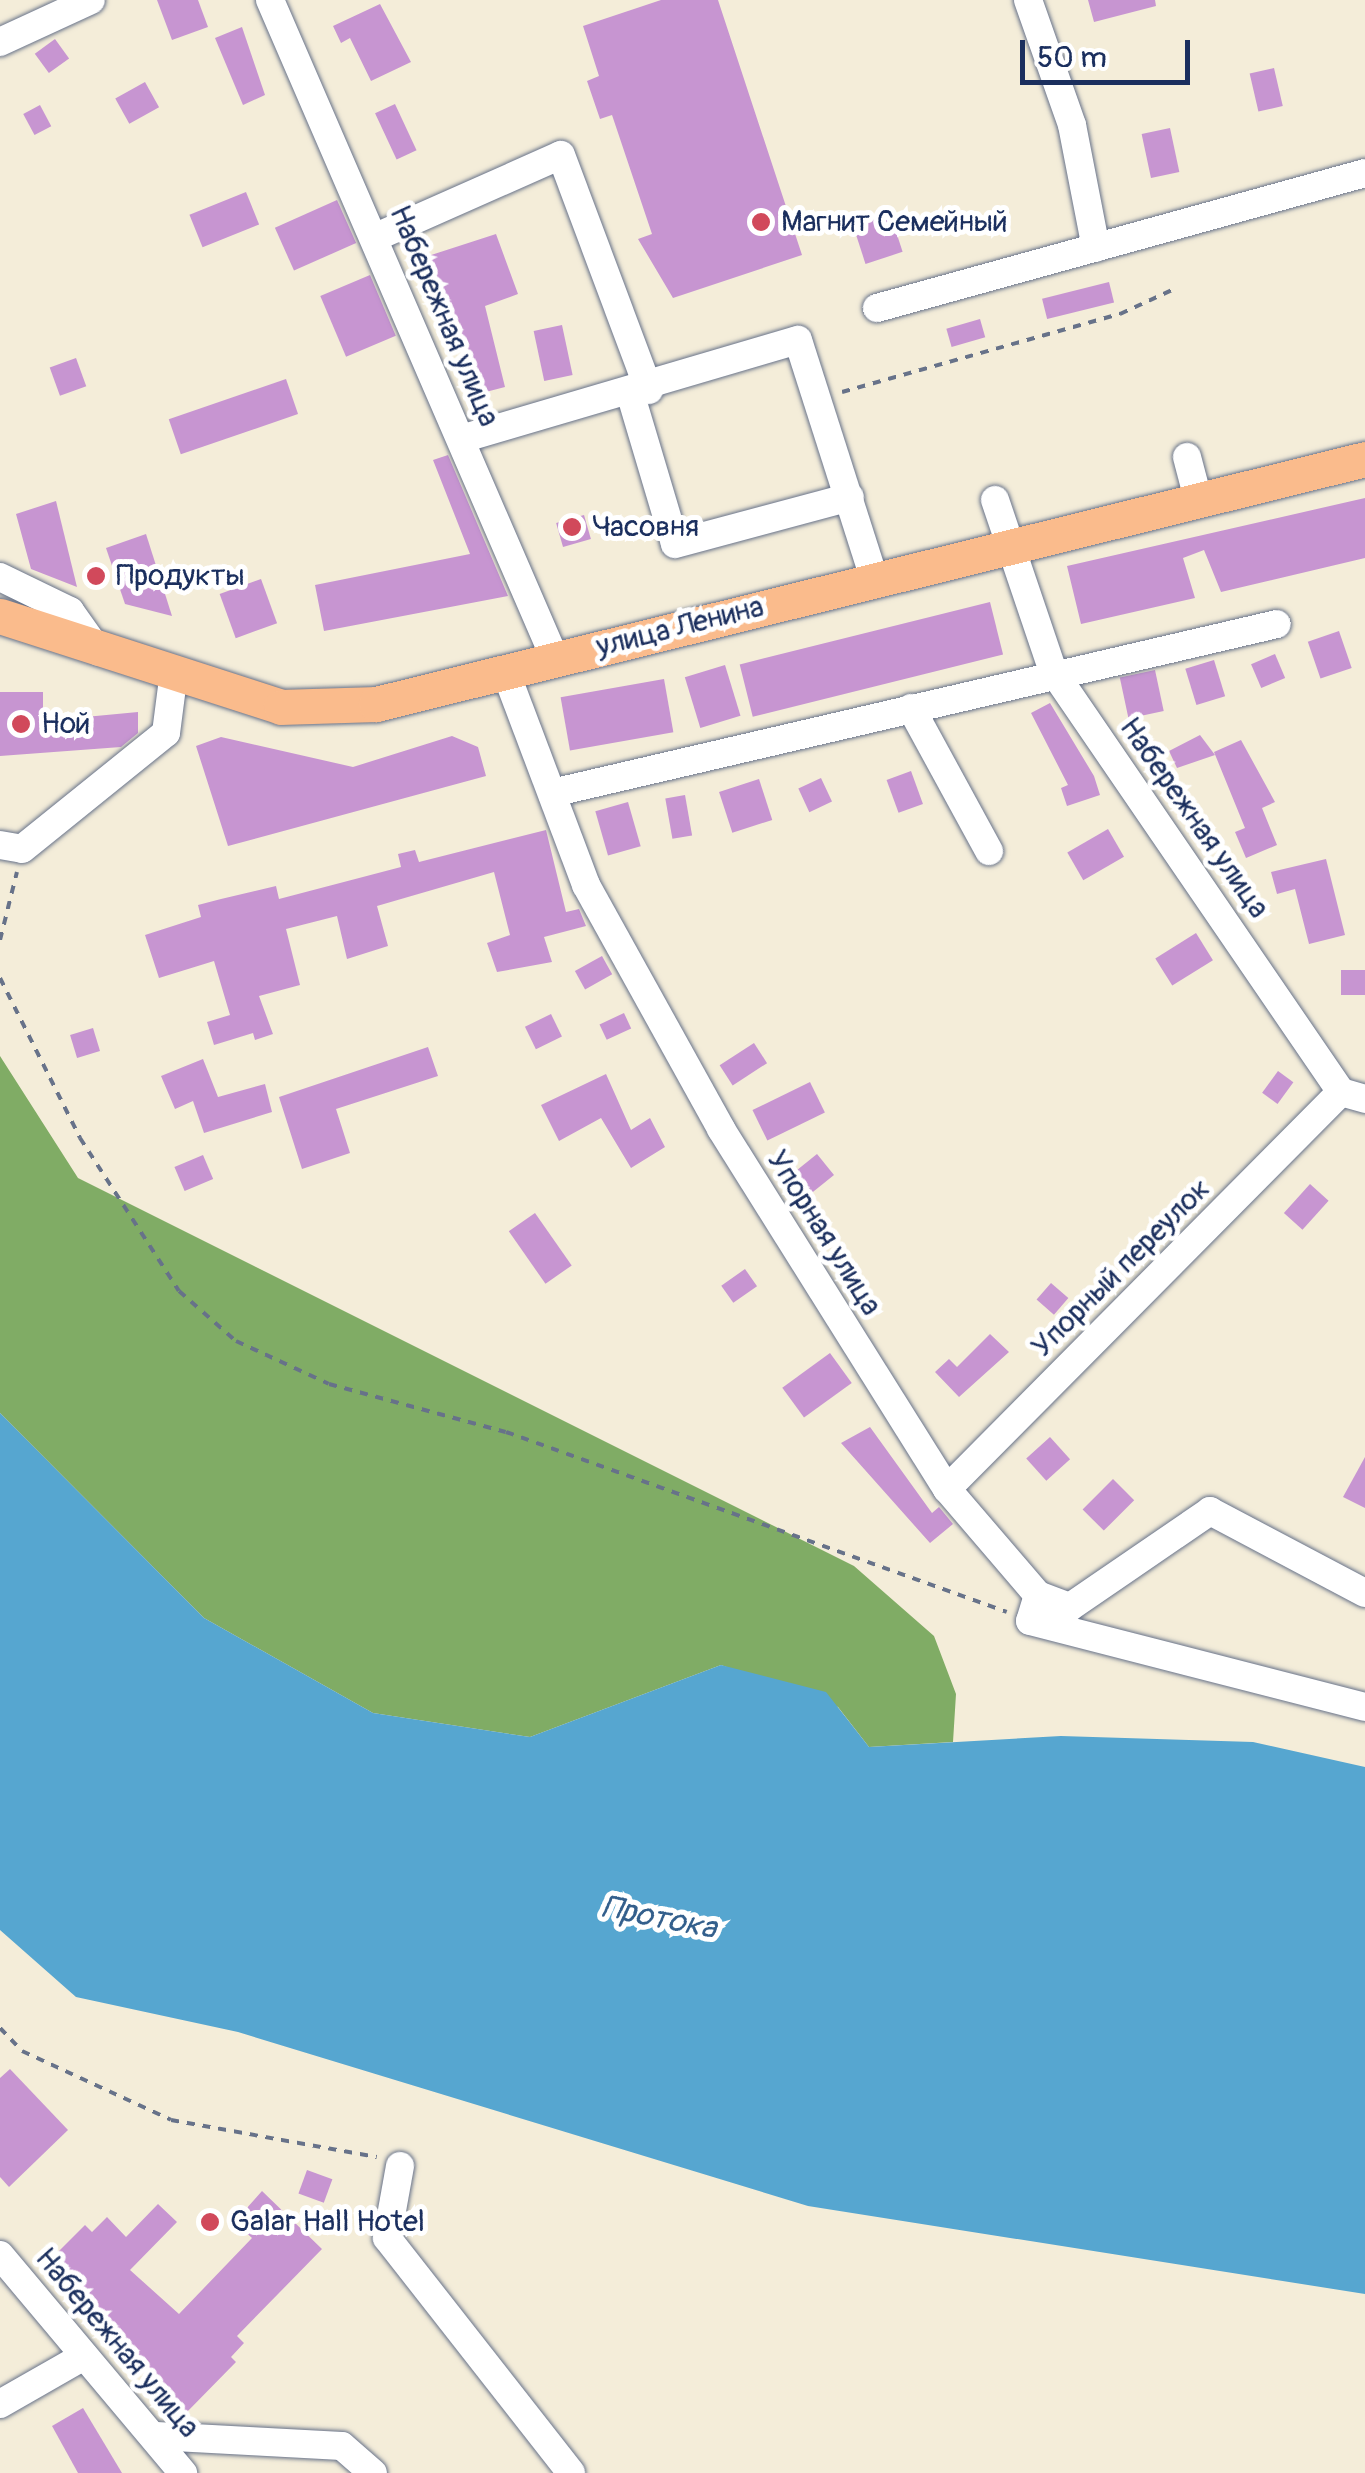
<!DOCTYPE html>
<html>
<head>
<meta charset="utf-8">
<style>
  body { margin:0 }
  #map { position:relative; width:1365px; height:2473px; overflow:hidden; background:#f4edd9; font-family:Pangolin,sans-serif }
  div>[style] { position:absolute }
  .forest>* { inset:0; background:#80ac65 }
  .water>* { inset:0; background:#56a6d0 }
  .building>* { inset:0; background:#c795d1; transform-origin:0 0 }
  .path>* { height:4px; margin-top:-2px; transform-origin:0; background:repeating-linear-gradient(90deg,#677289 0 8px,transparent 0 16px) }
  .roads { filter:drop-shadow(0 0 2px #677289) drop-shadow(0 0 2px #677289) }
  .minor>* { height:28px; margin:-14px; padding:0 14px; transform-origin:14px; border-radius:14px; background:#fff }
  .major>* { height:35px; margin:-17.5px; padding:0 17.5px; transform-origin:17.5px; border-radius:17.5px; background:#fabb8c }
  .dots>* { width:28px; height:28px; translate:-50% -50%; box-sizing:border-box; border:5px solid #fff; border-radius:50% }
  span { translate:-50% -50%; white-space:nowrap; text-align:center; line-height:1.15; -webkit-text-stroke:10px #fff; paint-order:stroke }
  .poi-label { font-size:30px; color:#1b2f5e }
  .left { translate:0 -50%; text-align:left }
  .street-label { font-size:30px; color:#1b2f5e }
  .water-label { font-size:32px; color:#335f8c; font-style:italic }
  .scale { position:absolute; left:1020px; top:40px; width:170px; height:45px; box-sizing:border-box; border:5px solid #1b2f5e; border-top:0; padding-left:12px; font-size:30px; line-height:35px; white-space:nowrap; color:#1b2f5e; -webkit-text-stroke:8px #fff; paint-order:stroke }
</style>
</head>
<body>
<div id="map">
  <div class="forest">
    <div style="clip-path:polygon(0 1056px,78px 1178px,854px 1566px,934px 1636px,956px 1694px,953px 1742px,869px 1747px,838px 1707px,721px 1665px,530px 1737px,373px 1713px,204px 1618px,0 1413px)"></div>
  </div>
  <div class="water">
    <div style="clip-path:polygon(0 1413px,204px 1618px,373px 1713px,530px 1737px,721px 1665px,826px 1692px,869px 1747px,1061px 1736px,1253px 1742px,1365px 1767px,1365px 2294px,808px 2206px,238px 2032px,76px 1997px,0 1930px)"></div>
  </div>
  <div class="building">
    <div style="clip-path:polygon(157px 0,198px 0,208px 27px,172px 40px)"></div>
    <div style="clip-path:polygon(661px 0,718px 0,802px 255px,673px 298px,638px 239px,652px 234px,612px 115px,600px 119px,587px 81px,599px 76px,583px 26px)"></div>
    <div style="clip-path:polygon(1088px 0,1155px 0,1156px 6px,1094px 22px)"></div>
    <div style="clip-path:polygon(380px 4px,411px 62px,371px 81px,350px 38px,341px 43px,333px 26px)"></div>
    <div style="clip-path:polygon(242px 27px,265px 95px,243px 105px,215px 38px)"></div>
    <div style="left:55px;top:39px;width:24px;height:25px;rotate:54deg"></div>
    <div style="left:1274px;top:68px;width:39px;height:25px;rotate:77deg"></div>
    <div style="left:145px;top:82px;width:29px;height:34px;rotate:61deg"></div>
    <div style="left:395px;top:104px;width:51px;height:22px;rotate:65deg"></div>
    <div style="left:40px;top:105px;width:24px;height:19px;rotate:62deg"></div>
    <div style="left:1170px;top:128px;width:45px;height:29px;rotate:78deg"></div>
    <div style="left:246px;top:192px;width:35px;height:61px;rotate:68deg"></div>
    <div style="left:337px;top:200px;width:47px;height:68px;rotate:66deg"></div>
    <div style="left:889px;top:210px;width:44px;height:39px;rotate:72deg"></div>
    <div style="clip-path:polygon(496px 234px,518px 294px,485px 306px,505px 387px,478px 394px,458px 320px,448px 324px,425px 257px)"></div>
    <div style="left:370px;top:275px;width:66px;height:54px;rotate:67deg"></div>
    <div style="left:1109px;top:282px;width:21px;height:69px;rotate:76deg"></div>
    <div style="left:980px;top:319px;width:19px;height:35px;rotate:74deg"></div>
    <div style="left:562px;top:325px;width:51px;height:29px;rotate:78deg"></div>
    <div style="left:76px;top:358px;width:30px;height:28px;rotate:70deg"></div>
    <div style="left:286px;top:379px;width:37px;height:124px;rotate:71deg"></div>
    <div style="clip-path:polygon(448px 455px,508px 596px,324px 631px,315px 585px,470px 554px,433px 460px)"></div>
    <div style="clip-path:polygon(1365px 498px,1365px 558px,1221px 592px,1204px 550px,1183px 558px,1195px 598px,1081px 624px,1067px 566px)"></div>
    <div style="clip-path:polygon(56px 501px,77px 587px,31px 569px,16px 514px)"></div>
    <div style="left:584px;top:515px;width:25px;height:29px;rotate:74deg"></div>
    <div style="clip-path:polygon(146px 534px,172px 616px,125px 604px,106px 548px)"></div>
    <div style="left:261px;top:579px;width:47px;height:44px;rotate:70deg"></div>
    <div style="left:990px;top:602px;width:54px;height:258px;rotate:76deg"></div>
    <div style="left:1339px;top:631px;width:39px;height:33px;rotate:71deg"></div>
    <div style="left:1275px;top:654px;width:26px;height:26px;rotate:67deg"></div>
    <div style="left:1214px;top:660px;width:38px;height:30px;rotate:73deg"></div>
    <div style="left:725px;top:665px;width:53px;height:42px;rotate:73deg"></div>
    <div style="left:1155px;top:670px;width:42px;height:36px;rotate:78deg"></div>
    <div style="left:664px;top:679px;width:54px;height:105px;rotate:80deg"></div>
    <div style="clip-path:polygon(0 692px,43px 692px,43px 721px,138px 712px,138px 733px,121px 747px,0 756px)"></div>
    <div style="clip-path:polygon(1050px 703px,1094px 776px,1100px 795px,1067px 806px,1061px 788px,1068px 785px,1031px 713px)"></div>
    <div style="clip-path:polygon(1200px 735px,1215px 755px,1177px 768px,1169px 751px)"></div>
    <div style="clip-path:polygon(452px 736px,478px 747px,486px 776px,228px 846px,196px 746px,221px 737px,353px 767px)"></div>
    <div style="clip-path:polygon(1241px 740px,1275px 802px,1262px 808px,1277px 845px,1246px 858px,1235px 832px,1245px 828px,1214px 752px)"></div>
    <div style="left:911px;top:771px;width:35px;height:26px;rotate:70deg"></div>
    <div style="left:821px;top:778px;width:26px;height:25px;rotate:65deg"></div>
    <div style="left:759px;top:779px;width:43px;height:42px;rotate:72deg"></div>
    <div style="left:685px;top:795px;width:41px;height:20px;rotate:80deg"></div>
    <div style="left:628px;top:802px;width:46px;height:34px;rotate:74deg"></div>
    <div style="left:1108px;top:829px;width:32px;height:47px;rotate:60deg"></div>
    <div style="clip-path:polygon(546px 830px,566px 912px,579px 909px,586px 926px,544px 937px,552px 962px,497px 972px,487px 943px,510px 935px,494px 872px,377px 906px,388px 946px,347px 959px,337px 916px,286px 929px,300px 985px,259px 996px,273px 1034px,255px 1040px,253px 1033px,214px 1045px,207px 1022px,230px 1015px,214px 961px,159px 978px,145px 935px,201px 917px,198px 905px,221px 899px,276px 886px,279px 899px,401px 867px,398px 854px,415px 850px,419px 862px)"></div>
    <div style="clip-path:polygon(1326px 859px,1345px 935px,1309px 944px,1295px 889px,1277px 894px,1271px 872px)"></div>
    <div style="left:1196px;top:933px;width:32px;height:48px;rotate:58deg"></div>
    <div style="left:602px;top:956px;width:21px;height:31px;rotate:61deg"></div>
    <div style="left:1365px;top:970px;width:25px;height:24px;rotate:90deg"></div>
    <div style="left:624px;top:1013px;width:17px;height:27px;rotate:65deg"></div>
    <div style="left:551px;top:1014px;width:25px;height:29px;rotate:64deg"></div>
    <div style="left:93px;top:1028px;width:24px;height:24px;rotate:73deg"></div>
    <div style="left:754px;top:1043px;width:24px;height:41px;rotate:57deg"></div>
    <div style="clip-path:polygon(428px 1047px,438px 1076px,336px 1109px,350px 1153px,302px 1169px,279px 1097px)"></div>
    <div style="clip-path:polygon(203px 1059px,218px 1097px,265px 1084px,272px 1112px,204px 1133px,193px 1101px,175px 1109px,161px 1076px)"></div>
    <div style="left:1278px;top:1071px;width:19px;height:27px;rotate:36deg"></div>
    <div style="clip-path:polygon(606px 1074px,631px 1130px,650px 1118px,665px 1147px,631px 1168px,601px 1118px,559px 1141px,541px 1105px)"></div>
    <div style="left:810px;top:1082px;width:34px;height:64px;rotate:64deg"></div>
    <div style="left:817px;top:1154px;width:27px;height:28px;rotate:51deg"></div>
    <div style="left:203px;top:1155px;width:26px;height:31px;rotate:67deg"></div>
    <div style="left:1310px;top:1184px;width:25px;height:39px;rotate:42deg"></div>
    <div style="left:535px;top:1213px;width:64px;height:32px;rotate:55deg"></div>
    <div style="left:745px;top:1269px;width:21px;height:29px;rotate:55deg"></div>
    <div style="left:1051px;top:1283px;width:23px;height:22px;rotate:41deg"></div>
    <div style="clip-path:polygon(990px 1334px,1009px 1352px,959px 1397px,935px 1372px,949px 1359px,957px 1367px)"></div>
    <div style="left:830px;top:1353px;width:37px;height:59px;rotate:54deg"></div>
    <div style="clip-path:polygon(870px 1427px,932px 1513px,939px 1507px,953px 1524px,930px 1543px,841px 1443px)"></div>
    <div style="left:1050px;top:1437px;width:30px;height:32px;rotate:48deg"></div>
    <div style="clip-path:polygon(1365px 1457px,1365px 1508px,1343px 1497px)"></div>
    <div style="left:1113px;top:1479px;width:30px;height:43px;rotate:45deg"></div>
    <div style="clip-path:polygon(10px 2069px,68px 2130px,9px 2187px,0 2177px,0 2078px)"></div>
    <div style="left:307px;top:2170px;width:27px;height:25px;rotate:20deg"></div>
    <div style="clip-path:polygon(262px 2191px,322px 2249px,237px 2336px,244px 2343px,231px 2357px,236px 2362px,185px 2414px,41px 2269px,85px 2225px,92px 2232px,107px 2217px,126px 2237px,158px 2204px,177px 2222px,130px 2270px,179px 2314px,252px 2238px,243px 2230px,255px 2218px,246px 2209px)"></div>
    <div style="clip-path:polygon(83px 2408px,122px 2473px,78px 2473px,52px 2426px)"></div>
  </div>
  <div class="path">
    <div style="left:842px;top:392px;width:289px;rotate:-15.7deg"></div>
    <div style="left:1120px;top:314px;width:60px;rotate:-24.8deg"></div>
    <div style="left:0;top:940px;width:70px;rotate:-76deg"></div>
    <div style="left:0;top:978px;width:179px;rotate:63.4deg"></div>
    <div style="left:80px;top:1138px;width:182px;rotate:57.1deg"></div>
    <div style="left:179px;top:1291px;width:76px;rotate:41.3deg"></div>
    <div style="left:236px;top:1341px;width:102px;rotate:24.8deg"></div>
    <div style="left:329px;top:1384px;width:183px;rotate:15.2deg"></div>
    <div style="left:506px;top:1432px;width:532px;rotate:19.76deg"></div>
    <div style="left:0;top:2028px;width:32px;rotate:46deg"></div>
    <div style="left:22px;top:2051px;width:164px;rotate:24.8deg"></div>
    <div style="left:171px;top:2120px;width:209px;rotate:10.2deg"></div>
  </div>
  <div class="roads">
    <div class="minor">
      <div style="left:270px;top:0;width:718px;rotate:66.61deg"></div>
      <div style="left:1028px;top:0;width:133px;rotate:70.6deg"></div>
      <div style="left:1072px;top:125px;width:125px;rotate:79deg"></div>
      <div style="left:0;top:42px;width:100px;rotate:-24.8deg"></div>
      <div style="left:376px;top:237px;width:202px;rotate:-23.9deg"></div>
      <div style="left:561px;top:155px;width:251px;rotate:69.5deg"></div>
      <div style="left:877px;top:308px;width:506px;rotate:-15.46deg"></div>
      <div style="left:631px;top:396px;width:154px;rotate:73.4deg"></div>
      <div style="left:675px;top:544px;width:181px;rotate:-15deg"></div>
      <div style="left:461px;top:439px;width:351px;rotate:-16.4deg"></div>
      <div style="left:798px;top:340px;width:250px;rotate:72.3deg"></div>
      <div style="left:1187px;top:457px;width:43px;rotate:75.3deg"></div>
      <div style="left:995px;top:500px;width:181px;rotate:71.3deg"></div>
      <div style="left:1053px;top:671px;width:510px;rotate:55.62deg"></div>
      <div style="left:1341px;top:1092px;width:25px;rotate:16deg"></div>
      <div style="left:0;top:577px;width:78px;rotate:25.9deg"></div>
      <div style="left:70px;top:611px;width:50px;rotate:54.7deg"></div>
      <div style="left:506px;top:673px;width:227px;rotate:69.3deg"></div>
      <div style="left:586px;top:885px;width:279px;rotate:61deg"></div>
      <div style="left:721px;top:1129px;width:425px;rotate:57.9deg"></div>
      <div style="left:947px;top:1489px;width:140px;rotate:49.4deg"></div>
      <div style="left:1038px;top:1595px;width:34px;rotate:21deg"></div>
      <div style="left:1070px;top:1607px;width:170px;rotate:-34.4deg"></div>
      <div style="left:1210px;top:1511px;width:175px;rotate:27.9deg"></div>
      <div style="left:911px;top:708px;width:163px;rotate:61.4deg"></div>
      <div style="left:552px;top:793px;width:744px;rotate:-13.12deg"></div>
      <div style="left:0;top:845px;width:22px;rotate:10deg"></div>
      <div style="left:22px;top:849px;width:185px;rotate:-38.9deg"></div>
      <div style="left:166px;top:733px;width:54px;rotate:-82.6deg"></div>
      <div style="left:947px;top:1489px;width:559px;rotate:-45.22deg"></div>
      <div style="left:1038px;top:1595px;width:27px;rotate:107deg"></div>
      <div style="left:1030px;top:1621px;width:346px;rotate:14.4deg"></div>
      <div style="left:400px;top:2166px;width:73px;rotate:100.2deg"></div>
      <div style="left:387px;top:2238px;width:298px;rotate:51.9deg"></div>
      <div style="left:0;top:2255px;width:285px;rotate:50deg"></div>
      <div style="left:0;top:2404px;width:97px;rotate:-29.7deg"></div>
      <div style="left:156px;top:2436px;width:186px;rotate:3.1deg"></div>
      <div style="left:342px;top:2446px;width:41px;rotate:41.1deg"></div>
    </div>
    <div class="major">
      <div style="left:0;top:616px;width:295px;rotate:17.9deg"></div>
      <div style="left:281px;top:707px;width:95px;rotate:-1.8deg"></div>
      <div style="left:376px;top:704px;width:1019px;rotate:-13.91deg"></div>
    </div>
  </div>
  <div class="dots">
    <div style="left:761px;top:222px;background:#d1495b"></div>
    <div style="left:572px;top:527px;background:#d1495b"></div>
    <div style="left:96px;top:576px;background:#d1495b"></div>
    <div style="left:21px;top:724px;background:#d1495b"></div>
    <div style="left:210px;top:2222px;background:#d1495b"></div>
  </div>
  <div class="poi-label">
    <span class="left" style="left:781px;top:222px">Магнит Семейный</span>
    <span class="left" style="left:592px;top:527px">Часовня</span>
    <span class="left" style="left:116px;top:576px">Продукты</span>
    <span class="left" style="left:41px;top:724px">Ной</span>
    <span class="left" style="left:230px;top:2222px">Galar Hall Hotel</span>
  </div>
  <div class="street-label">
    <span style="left:444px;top:316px;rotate:67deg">Набережная улица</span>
    <span style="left:680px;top:627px;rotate:-14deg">улица Ленина</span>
    <span style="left:1194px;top:818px;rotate:55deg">Набережная улица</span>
    <span style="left:824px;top:1233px;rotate:58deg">Упорная улица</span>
    <span style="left:1121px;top:1268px;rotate:-45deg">Упорный переулок</span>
    <span style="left:117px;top:2343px;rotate:50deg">Набережная улица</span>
  </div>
  <div class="water-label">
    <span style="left:659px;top:1918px;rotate:11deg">Протока</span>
  </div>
  <div class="scale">50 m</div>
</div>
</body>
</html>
